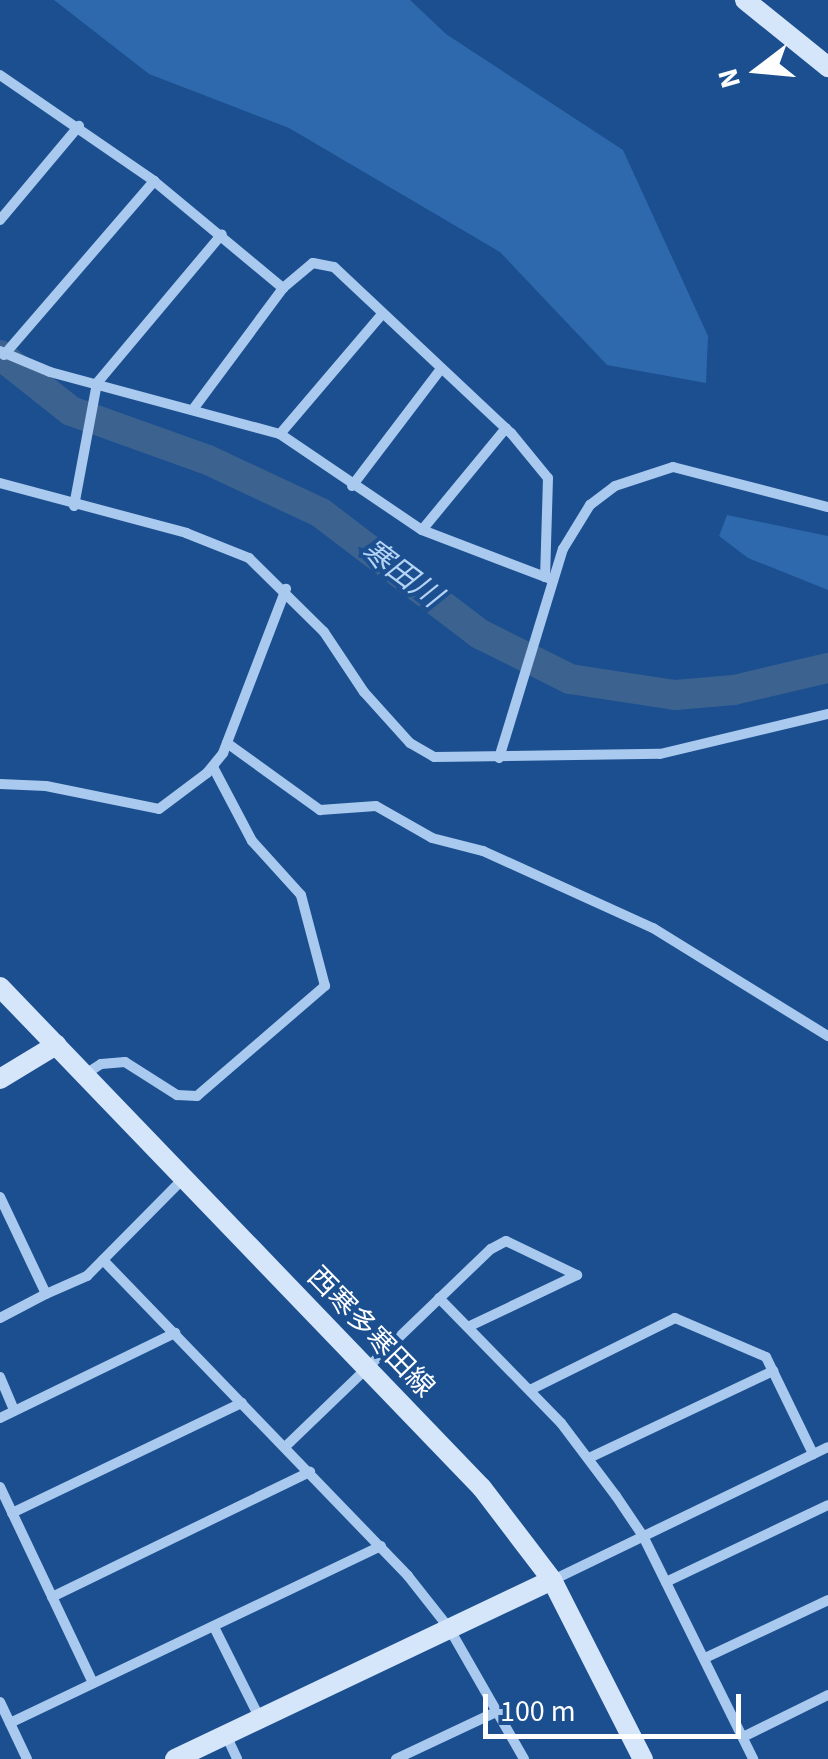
<!DOCTYPE html>
<html>
<head>
<meta charset="utf-8">
<style>
  body { margin:0 }
  #map { position:relative; width:828px; height:1759px; overflow:hidden; background:#1b4f8f; font-family:"Source Sans 3","Noto Sans JP",sans-serif }
  div>[style] { position:absolute }
  .green>* { inset:0; background:#2e69ad }
  .river>* { height:30px; margin:-15px; padding:0 15px; transform-origin:15px; border-radius:15px; background:#3c6290 }
  .street>* { height:10px; margin:-5px; padding:0 5px; transform-origin:5px; border-radius:5px; background:#a9c9ee }
  .secondary>* { height:20px; margin:-10px; padding:0 10px; transform-origin:10px; border-radius:10px; background:#d6e6fa }
  span { translate:-50% -50%; white-space:nowrap; text-align:center; line-height:1.15; -webkit-text-stroke:8px #1b4f8f; paint-order:stroke }
  .street-label { font-size:28px; color:#fff }
  .water-label { font-size:30px; color:#b5d3f5; font-style:italic }
  .north { position:absolute; left:708px; top:20px; width:100px; height:100px; -webkit-text-stroke:8px #1b4f8f; paint-order:stroke; rotate:254deg; font-size:28px; font-weight:700; line-height:40px; text-align:center; color:#fff }
  .north::after { content:''; display:block; margin:auto; width:35px; height:45px; background:#fff; clip-path:polygon(50% 0,100% 100%,50% 72%,0 100%) }
  .scale { position:absolute; left:483px; top:1694px; width:258px; height:45px; box-sizing:border-box; border:5px solid #fff; border-top:0; padding-left:12px; font-size:30px; line-height:35px; white-space:nowrap; color:#fff; -webkit-text-stroke:8px #1b4f8f; paint-order:stroke }
</style>
</head>
<body>
<div id="map">
  <div class="green">
    <div style="clip-path:polygon(54px 0,410px 0,446px 34px,623px 150px,708px 336px,706px 383px,607px 365px,500px 252px,289px 128px,149px 74px)"></div>
    <div style="clip-path:polygon(727px 515px,828px 536px,828px 590px,748px 558px,719px 536px)"></div>
  </div>
  <div class="river">
    <div style="left:0;top:355px;width:90px;rotate:38.3deg"></div>
    <div style="left:71px;top:411px;width:145px;rotate:19.7deg"></div>
    <div style="left:208px;top:460px;width:125px;rotate:25.1deg"></div>
    <div style="left:321px;top:513px;width:200px;rotate:37.3deg"></div>
    <div style="left:480px;top:634px;width:101px;rotate:26.6deg"></div>
    <div style="left:570px;top:679px;width:106px;rotate:8.7deg"></div>
    <div style="left:675px;top:695px;width:59px;rotate:-4.8deg"></div>
    <div style="left:734px;top:690px;width:97px;rotate:-13.2deg"></div>
  </div>
  <div class="street">
    <div style="left:0;top:75px;width:187px;rotate:34.5deg"></div>
    <div style="left:154px;top:181px;width:168px;rotate:39.7deg"></div>
    <div style="left:283px;top:288px;width:39px;rotate:-40deg"></div>
    <div style="left:313px;top:263px;width:21px;rotate:11deg"></div>
    <div style="left:334px;top:267px;width:243px;rotate:43.2deg"></div>
    <div style="left:511px;top:433px;width:58px;rotate:50.6deg"></div>
    <div style="left:548px;top:478px;width:99px;rotate:91.7deg"></div>
    <div style="left:0;top:220px;width:123px;rotate:-50deg"></div>
    <div style="left:0;top:351px;width:54px;rotate:22.8deg"></div>
    <div style="left:50px;top:372px;width:238px;rotate:15.1deg"></div>
    <div style="left:280px;top:434px;width:171px;rotate:34.1deg"></div>
    <div style="left:422px;top:530px;width:140px;rotate:20.9deg"></div>
    <div style="left:4px;top:355px;width:230px;rotate:-49.2deg"></div>
    <div style="left:194px;top:408px;width:149px;rotate:-53.4deg"></div>
    <div style="left:280px;top:434px;width:157px;rotate:-49.6deg"></div>
    <div style="left:0;top:483px;width:193px;rotate:15deg"></div>
    <div style="left:186px;top:533px;width:68px;rotate:21.6deg"></div>
    <div style="left:249px;top:558px;width:105px;rotate:44.6deg"></div>
    <div style="left:324px;top:632px;width:72px;rotate:56.3deg"></div>
    <div style="left:364px;top:692px;width:69px;rotate:48deg"></div>
    <div style="left:410px;top:743px;width:28px;rotate:30deg"></div>
    <div style="left:434px;top:757px;width:226px;rotate:-0.8deg"></div>
    <div style="left:660px;top:754px;width:173px;rotate:-13.4deg"></div>
    <div style="left:352px;top:486px;width:146px;rotate:-52.8deg"></div>
    <div style="left:74px;top:506px;width:125px;rotate:-79.4deg"></div>
    <div style="left:97px;top:383px;width:194px;rotate:-50deg"></div>
    <div style="left:422px;top:530px;width:132px;rotate:-50.5deg"></div>
    <div style="left:227px;top:743px;width:115px;rotate:35.8deg"></div>
    <div style="left:320px;top:810px;width:56px;rotate:-4.1deg"></div>
    <div style="left:376px;top:806px;width:64px;rotate:29.7deg"></div>
    <div style="left:432px;top:838px;width:53px;rotate:14.3deg"></div>
    <div style="left:483px;top:851px;width:187px;rotate:24.4deg"></div>
    <div style="left:653px;top:928px;width:206px;rotate:31.7deg"></div>
    <div style="left:499px;top:758px;width:219px;rotate:-73deg"></div>
    <div style="left:563px;top:549px;width:52px;rotate:-58.5deg"></div>
    <div style="left:590px;top:505px;width:31px;rotate:-37deg"></div>
    <div style="left:615px;top:486px;width:61px;rotate:-18.1deg"></div>
    <div style="left:673px;top:467px;width:160px;rotate:14.5deg"></div>
    <div style="left:0;top:784px;width:46px;rotate:2.5deg"></div>
    <div style="left:46px;top:786px;width:115px;rotate:11.5deg"></div>
    <div style="left:159px;top:809px;width:60px;rotate:-36.9deg"></div>
    <div style="left:207px;top:773px;width:26px;rotate:-51deg"></div>
    <div style="left:223px;top:753px;width:176px;rotate:-69deg"></div>
    <div style="left:84px;top:1075px;width:20px;rotate:-33deg"></div>
    <div style="left:101px;top:1064px;width:24px;rotate:-5deg"></div>
    <div style="left:125px;top:1062px;width:62px;rotate:32.4deg"></div>
    <div style="left:177px;top:1095px;width:20px;rotate:3deg"></div>
    <div style="left:197px;top:1096px;width:169px;rotate:-40.7deg"></div>
    <div style="left:325px;top:986px;width:94px;rotate:-104.8deg"></div>
    <div style="left:301px;top:895px;width:73px;rotate:-132.2deg"></div>
    <div style="left:252px;top:841px;width:84px;rotate:-117.8deg"></div>
    <div style="left:0;top:1197px;width:107px;rotate:64.6deg"></div>
    <div style="left:46px;top:1294px;width:45px;rotate:-23.7deg"></div>
    <div style="left:87px;top:1276px;width:136px;rotate:-45.3deg"></div>
    <div style="left:103px;top:1260px;width:439px;rotate:46deg"></div>
    <div style="left:408px;top:1576px;width:66px;rotate:51.7deg"></div>
    <div style="left:449px;top:1628px;width:151px;rotate:60.2deg"></div>
    <div style="left:439px;top:1298px;width:175px;rotate:45.7deg"></div>
    <div style="left:561px;top:1423px;width:91px;rotate:53deg"></div>
    <div style="left:616px;top:1496px;width:48px;rotate:56deg"></div>
    <div style="left:643px;top:1536px;width:249px;rotate:63.7deg"></div>
    <div style="left:0;top:1318px;width:52px;rotate:-27.6deg"></div>
    <div style="left:0;top:1377px;width:36px;rotate:67deg"></div>
    <div style="left:530px;top:1390px;width:162px;rotate:-26.4deg"></div>
    <div style="left:675px;top:1318px;width:99px;rotate:23.2deg"></div>
    <div style="left:766px;top:1357px;width:108px;rotate:64.1deg"></div>
    <div style="left:0;top:1418px;width:195px;rotate:-25.9deg"></div>
    <div style="left:286px;top:1446px;width:284px;rotate:-43.9deg"></div>
    <div style="left:491px;top:1249px;width:17px;rotate:-28deg"></div>
    <div style="left:506px;top:1241px;width:79px;rotate:25.6deg"></div>
    <div style="left:577px;top:1275px;width:121px;rotate:154.5deg"></div>
    <div style="left:589px;top:1458px;width:204px;rotate:-25.3deg"></div>
    <div style="left:0;top:1487px;width:217px;rotate:64.6deg"></div>
    <div style="left:12px;top:1513px;width:255px;rotate:-25.6deg"></div>
    <div style="left:553px;top:1580px;width:305px;rotate:-25.8deg"></div>
    <div style="left:666px;top:1582px;width:179px;rotate:-25.4deg"></div>
    <div style="left:52px;top:1597px;width:287px;rotate:-25.9deg"></div>
    <div style="left:214px;top:1627px;width:101px;rotate:63.4deg"></div>
    <div style="left:705px;top:1658px;width:136px;rotate:-25.2deg"></div>
    <div style="left:0;top:1702px;width:63px;rotate:64.7deg"></div>
    <div style="left:10px;top:1723px;width:411px;rotate:-25.5deg"></div>
    <div style="left:226px;top:1735px;width:26px;rotate:65deg"></div>
    <div style="left:743px;top:1737px;width:95px;rotate:-26.3deg"></div>
    <div style="left:396px;top:1759px;width:113px;rotate:-25.2deg"></div>
  </div>
  <div class="secondary">
    <div style="left:745px;top:0;width:107px;rotate:38.9deg"></div>
    <div style="left:0;top:987px;width:695px;rotate:46.11deg"></div>
    <div style="left:482px;top:1488px;width:116px;rotate:52.7deg"></div>
    <div style="left:552px;top:1580px;width:201px;rotate:63.1deg"></div>
    <div style="left:0;top:1079px;width:66px;rotate:-31.3deg"></div>
    <div style="left:175px;top:1759px;width:417px;rotate:-25.4deg"></div>
  </div>
  <div class="street-label">
    <span style="left:371px;top:1332px;rotate:46deg">西寒多寒田線</span>
  </div>
  <div class="water-label">
    <span style="left:401px;top:574px;rotate:37deg">寒田川</span>
  </div>
  <div class="north">N</div>
  <div class="scale">100 m</div>
</div>
</body>
</html>
